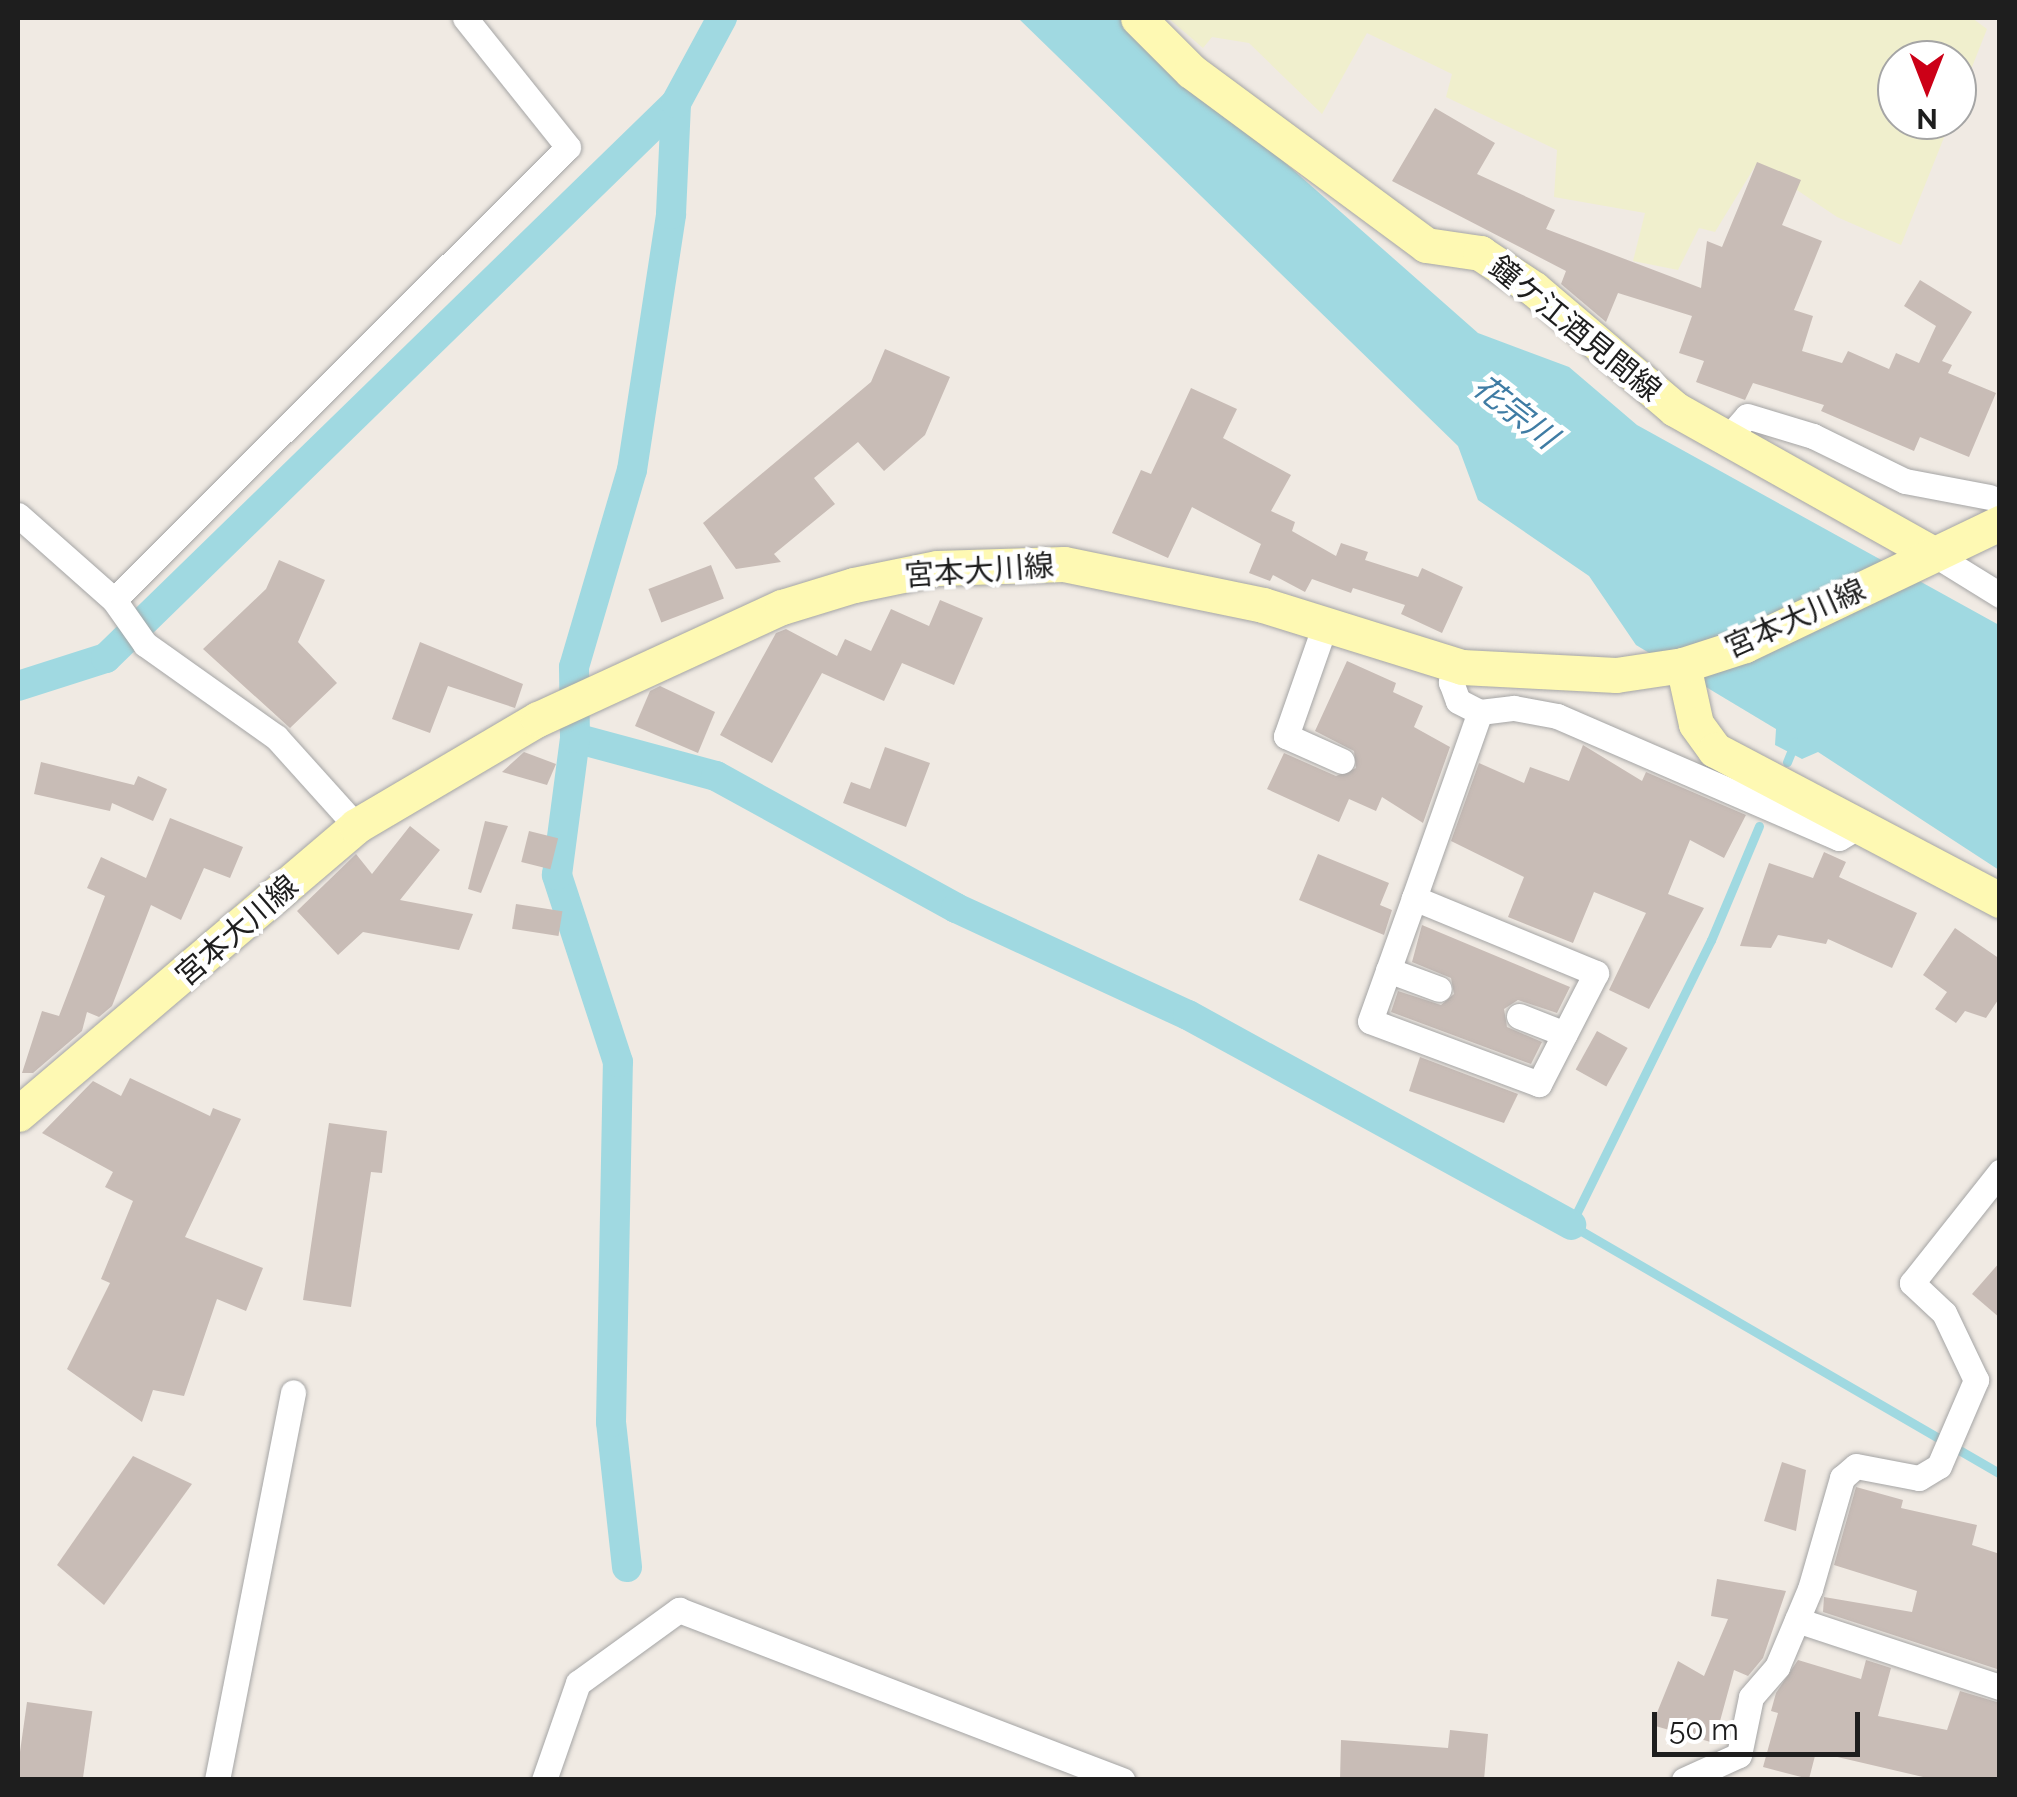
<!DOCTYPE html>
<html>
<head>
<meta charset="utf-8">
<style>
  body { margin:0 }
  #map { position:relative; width:2017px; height:1797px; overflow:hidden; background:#f0eae3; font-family:Raleway,"Noto Sans JP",sans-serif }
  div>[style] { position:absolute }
  .farmland>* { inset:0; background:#f0efcd }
  .water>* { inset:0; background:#a0d9e1 }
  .stream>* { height:9px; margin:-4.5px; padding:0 4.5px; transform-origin:4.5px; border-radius:4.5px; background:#a0d9e1 }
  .canal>* { height:30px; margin:-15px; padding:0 15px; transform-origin:15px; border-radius:15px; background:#a0d9e1 }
  .building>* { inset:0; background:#c8bcb6; transform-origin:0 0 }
  .roads { filter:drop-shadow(0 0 2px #a5a5a5) drop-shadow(0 0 2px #a5a5a5) }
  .street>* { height:25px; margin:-12.5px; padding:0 12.5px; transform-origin:12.5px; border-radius:12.5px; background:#fff }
  .secondary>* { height:35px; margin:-17.5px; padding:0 17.5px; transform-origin:17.5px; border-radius:17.5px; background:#fef9b3 }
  span { translate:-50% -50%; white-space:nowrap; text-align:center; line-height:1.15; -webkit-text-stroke:9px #fff; paint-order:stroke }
  .street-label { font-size:30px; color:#1e1e1e }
  .water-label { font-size:32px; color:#3f7ca4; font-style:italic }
  .frame { position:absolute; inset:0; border:20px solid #1e1e1e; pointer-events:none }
  .north { position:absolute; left:1877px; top:40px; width:100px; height:100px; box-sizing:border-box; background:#fff; border:2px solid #a5a5a5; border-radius:50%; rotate:180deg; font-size:28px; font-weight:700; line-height:40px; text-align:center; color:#1e1e1e }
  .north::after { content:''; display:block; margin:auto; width:35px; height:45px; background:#cc0017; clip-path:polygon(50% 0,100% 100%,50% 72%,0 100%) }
  .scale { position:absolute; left:1652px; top:1712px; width:208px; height:45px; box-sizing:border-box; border:5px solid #1e1e1e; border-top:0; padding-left:12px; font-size:30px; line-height:35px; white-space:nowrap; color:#1e1e1e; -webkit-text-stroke:8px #fff; paint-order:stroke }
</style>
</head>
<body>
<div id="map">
  <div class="farmland">
    <div style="clip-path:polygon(1168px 18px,1972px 18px,1987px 29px,1957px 105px,1957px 60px,1897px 60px,1897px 120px,1951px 120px,1901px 245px,1837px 217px,1757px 163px,1715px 232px,1699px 228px,1678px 270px,1633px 261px,1645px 213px,1554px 197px,1557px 150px,1446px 97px,1452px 74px,1367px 33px,1322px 114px,1249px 43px,1212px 37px,1203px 48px)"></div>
  </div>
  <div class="water">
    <div style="clip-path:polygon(1018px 18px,1121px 18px,1478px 333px,1569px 367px,1637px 425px,1999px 625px,1999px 870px,1818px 752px,1802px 759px,1775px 745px,1776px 729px,1636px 645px,1589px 576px,1478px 500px,1458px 446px)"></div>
  </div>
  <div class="stream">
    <div style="left:1787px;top:762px;width:22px;rotate:-68deg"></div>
    <div style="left:1759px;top:826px;width:124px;rotate:112.8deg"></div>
    <div style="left:1711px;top:940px;width:318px;rotate:116.2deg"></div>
    <div style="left:1571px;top:1225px;width:496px;rotate:30.1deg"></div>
  </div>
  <div class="canal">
    <div style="left:18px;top:686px;width:92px;rotate:-17.7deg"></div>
    <div style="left:106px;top:658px;width:796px;rotate:-44.24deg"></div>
    <div style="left:575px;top:738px;width:146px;rotate:15.1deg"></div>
    <div style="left:716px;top:776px;width:274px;rotate:28.8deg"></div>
    <div style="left:956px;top:908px;width:255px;rotate:24.8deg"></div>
    <div style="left:1188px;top:1015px;width:437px;rotate:28.7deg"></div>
    <div style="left:627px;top:1567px;width:146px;rotate:-96.3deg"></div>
    <div style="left:611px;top:1422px;width:360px;rotate:-88.9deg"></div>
    <div style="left:618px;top:1062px;width:197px;rotate:-108.1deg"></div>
    <div style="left:557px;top:875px;width:138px;rotate:-82.5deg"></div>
    <div style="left:575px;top:738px;width:71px;rotate:-90.8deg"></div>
    <div style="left:574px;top:667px;width:205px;rotate:-73.6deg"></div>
    <div style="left:632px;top:470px;width:259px;rotate:-81.3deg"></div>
    <div style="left:671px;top:214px;width:111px;rotate:-87.4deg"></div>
    <div style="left:676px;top:103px;width:97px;rotate:-61.6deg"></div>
  </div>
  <div class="building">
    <div style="clip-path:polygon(1435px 108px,1495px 143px,1477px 174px,1555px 210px,1546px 229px,1701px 288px,1707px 241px,1722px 247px,1757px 162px,1801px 180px,1782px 225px,1822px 241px,1794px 310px,1813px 316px,1802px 351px,1842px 363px,1848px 351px,1889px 369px,1896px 353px,1919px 363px,1936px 326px,1904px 306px,1920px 280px,1972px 312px,1942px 361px,1952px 365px,1948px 373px,1996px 393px,1969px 457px,1920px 437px,1914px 451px,1821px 411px,1824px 405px,1753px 383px,1745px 400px,1696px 382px,1704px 361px,1679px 353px,1692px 316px,1618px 293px,1606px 322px,1561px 284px,1566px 271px,1392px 181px)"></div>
    <div style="clip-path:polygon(885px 349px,950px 377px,925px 435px,884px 471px,858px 442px,814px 478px,835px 504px,774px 554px,781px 562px,736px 569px,703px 523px,871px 382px)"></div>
    <div style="clip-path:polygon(1191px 388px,1237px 409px,1223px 438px,1291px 475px,1271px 511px,1295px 522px,1292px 531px,1336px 556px,1341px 543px,1368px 552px,1365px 560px,1418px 577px,1422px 568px,1463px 587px,1442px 633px,1401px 614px,1405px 605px,1353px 588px,1351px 593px,1312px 579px,1305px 592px,1273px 575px,1270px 581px,1249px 573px,1261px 544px,1192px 507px,1168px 558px,1112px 533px,1141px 470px,1151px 474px)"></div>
    <div style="clip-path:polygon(279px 560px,325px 580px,298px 642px,337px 683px,290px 728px,203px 649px,266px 589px)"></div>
    <div style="left:711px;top:565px;width:36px;height:67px;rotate:69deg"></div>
    <div style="clip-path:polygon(940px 600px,983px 618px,954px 685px,902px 663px,884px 701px,822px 673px,772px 763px,720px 735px,776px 633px,786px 629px,837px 656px,845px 639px,871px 651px,891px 609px,929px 626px)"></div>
    <div style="clip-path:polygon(420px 642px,523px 684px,515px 708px,448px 686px,430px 733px,392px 719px)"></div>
    <div style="clip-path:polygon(1347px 661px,1396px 683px,1393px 692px,1423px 706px,1414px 727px,1450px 747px,1423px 823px,1382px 797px,1376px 811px,1349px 799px,1339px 822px,1267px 789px,1284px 753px,1336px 776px,1356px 768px,1354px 751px,1315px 731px)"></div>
    <div style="clip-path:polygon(660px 686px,715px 712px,698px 753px,635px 726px,650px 691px)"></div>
    <div style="clip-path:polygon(1583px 745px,1642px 781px,1646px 772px,1746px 815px,1724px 858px,1690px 840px,1668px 894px,1704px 908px,1649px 1009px,1609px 990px,1646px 913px,1594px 892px,1573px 943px,1508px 917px,1524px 877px,1451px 841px,1479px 763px,1524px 783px,1530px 767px,1569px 781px)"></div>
    <div style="clip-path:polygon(885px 747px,930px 763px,906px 827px,843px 803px,851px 782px,870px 789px)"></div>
    <div style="clip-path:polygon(524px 752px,556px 764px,547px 785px,502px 772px)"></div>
    <div style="clip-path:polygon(41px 762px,134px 785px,138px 776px,167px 789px,153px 821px,112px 803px,110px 811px,34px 794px)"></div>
    <div style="clip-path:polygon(170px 818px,243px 847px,230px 878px,204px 868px,181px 920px,151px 905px,112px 1006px,99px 1017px,87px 1012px,82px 1031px,33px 1073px,22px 1073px,42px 1011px,59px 1016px,105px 896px,87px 888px,101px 857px,146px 878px)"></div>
    <div style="clip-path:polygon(485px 821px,508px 826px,481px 893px,468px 889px)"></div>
    <div style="clip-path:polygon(410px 826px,440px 850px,400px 900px,473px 914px,459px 950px,363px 932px,338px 955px,297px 911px,356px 854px,372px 874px)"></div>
    <div style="left:529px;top:831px;width:30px;height:32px;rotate:14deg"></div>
    <div style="clip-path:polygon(1824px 852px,1846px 862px,1839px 877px,1917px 913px,1892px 968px,1828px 939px,1826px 944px,1778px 935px,1771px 948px,1740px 946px,1769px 863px,1813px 878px)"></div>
    <div style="clip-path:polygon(1318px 854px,1389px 883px,1380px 905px,1392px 910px,1384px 935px,1299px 900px)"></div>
    <div style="left:516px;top:904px;width:47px;height:25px;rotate:9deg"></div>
    <div style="clip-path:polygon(1422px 925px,1570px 987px,1557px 1013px,1518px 1000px,1504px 1009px,1507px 1027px,1542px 1042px,1531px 1064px,1391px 1012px,1398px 991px,1441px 1005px,1454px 994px,1451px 978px,1412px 962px)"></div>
    <div style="clip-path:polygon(1955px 928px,2000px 959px,2000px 997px,1986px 1018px,1965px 1011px,1956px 1023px,1935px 1009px,1947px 992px,1923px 975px)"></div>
    <div style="left:1597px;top:1031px;width:35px;height:44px;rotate:29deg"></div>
    <div style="clip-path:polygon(1420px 1057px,1518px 1094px,1504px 1123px,1409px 1091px)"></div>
    <div style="clip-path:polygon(130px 1078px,210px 1116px,213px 1108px,241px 1119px,185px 1237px,263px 1268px,246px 1311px,217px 1299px,184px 1396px,153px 1390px,142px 1422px,67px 1369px,110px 1283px,101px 1279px,133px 1201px,105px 1187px,113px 1172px,42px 1133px,93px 1081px,121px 1096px)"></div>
    <div style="clip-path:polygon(329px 1123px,387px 1131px,382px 1173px,371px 1172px,351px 1307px,303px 1300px)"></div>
    <div style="clip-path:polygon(2000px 1262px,2000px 1318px,1972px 1294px)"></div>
    <div style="clip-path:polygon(133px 1456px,192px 1484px,104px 1605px,57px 1565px)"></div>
    <div style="clip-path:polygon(1782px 1462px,1806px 1470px,1796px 1531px,1764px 1521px)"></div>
    <div style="clip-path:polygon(1856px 1487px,1903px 1500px,1901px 1508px,1977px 1525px,1972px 1545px,2000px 1554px,2000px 1670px,1823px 1612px,1824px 1597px,1912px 1612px,1917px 1591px,1834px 1565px)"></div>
    <div style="clip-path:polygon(1717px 1579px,1786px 1591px,1763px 1658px,1748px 1676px,1734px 1670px,1714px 1743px,1652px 1725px,1678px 1661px,1704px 1676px,1728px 1619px,1711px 1616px)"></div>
    <div style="clip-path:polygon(1798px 1660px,1861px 1679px,1866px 1660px,1891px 1668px,1878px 1716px,1947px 1730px,1960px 1691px,2000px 1703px,2000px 1780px,1936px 1780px,1816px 1752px,1809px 1779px,1763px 1767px,1778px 1713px,1771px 1711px,1776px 1693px)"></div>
    <div style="left:27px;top:1702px;width:66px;height:79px;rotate:8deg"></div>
    <div style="clip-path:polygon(1450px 1730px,1488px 1734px,1484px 1780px,1340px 1780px,1341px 1740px,1448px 1748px)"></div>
  </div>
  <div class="roads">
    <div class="street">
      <div style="left:1727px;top:439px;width:30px;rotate:-49deg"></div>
      <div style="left:1747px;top:416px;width:69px;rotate:16.9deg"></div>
      <div style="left:1813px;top:436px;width:102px;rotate:26.1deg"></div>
      <div style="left:1905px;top:481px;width:86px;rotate:10.7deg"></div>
      <div style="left:18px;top:515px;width:128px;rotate:41.5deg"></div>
      <div style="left:114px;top:600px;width:54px;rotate:54.8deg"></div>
      <div style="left:145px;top:644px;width:161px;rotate:35.4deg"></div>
      <div style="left:276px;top:737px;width:120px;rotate:48deg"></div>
      <div style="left:1932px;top:553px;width:80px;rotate:31.7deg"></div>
      <div style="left:114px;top:600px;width:641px;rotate:-44.94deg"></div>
      <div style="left:568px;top:147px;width:165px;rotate:-128.6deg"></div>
      <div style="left:1326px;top:622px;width:121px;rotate:109.3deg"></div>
      <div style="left:1286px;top:736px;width:61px;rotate:24.1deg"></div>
      <div style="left:1462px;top:667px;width:19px;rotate:126deg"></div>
      <div style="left:1451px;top:682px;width:20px;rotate:70deg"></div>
      <div style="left:1458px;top:701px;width:25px;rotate:27deg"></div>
      <div style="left:1480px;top:712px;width:34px;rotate:-7deg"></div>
      <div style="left:1514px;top:708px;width:44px;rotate:10.5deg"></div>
      <div style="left:1557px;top:716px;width:307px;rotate:23.4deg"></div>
      <div style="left:1839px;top:838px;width:29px;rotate:-31deg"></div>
      <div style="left:1414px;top:898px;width:197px;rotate:22.4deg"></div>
      <div style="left:1596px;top:973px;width:125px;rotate:117.2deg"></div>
      <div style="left:1539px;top:1084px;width:180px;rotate:-159.6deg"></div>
      <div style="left:1370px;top:1021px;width:131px;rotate:-70.3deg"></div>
      <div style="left:1414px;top:898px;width:197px;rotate:-70.5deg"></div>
      <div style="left:1388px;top:970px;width:54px;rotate:20.4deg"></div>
      <div style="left:1519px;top:1016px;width:49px;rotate:21.4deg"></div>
      <div style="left:1797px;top:1620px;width:214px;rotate:18.3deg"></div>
      <div style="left:217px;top:1780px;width:395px;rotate:-78.9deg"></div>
      <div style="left:544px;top:1780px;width:103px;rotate:-70.7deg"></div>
      <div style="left:578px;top:1683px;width:125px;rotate:-35.9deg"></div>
      <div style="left:679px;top:1610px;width:475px;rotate:21deg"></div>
      <div style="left:1684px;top:1780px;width:60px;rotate:-24.4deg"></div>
      <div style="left:1739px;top:1755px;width:59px;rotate:-78.3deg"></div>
      <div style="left:1751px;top:1697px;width:40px;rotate:-49deg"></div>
      <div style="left:1777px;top:1667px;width:85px;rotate:-67.1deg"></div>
      <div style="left:1810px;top:1589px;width:116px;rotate:-73.9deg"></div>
      <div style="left:1842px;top:1478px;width:18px;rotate:-41deg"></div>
      <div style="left:1856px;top:1466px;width:64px;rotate:10.8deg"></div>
      <div style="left:1919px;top:1478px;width:23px;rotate:-31deg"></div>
      <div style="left:1939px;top:1466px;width:94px;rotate:-66.7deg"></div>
      <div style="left:1976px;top:1380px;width:74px;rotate:-115.5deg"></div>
      <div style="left:1944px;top:1313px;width:44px;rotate:-136.8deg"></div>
      <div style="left:1912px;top:1283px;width:142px;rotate:-51.6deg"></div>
    </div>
    <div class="secondary">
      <div style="left:1138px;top:18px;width:75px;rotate:45deg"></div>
      <div style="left:1191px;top:71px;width:292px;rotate:36.5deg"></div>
      <div style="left:1426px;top:245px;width:55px;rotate:8.4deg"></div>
      <div style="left:1480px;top:253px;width:65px;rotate:33.7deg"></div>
      <div style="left:1534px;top:289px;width:185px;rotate:40.4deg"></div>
      <div style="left:1675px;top:409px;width:295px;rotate:29.3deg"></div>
      <div style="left:1683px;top:665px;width:60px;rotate:77.6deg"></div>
      <div style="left:1696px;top:724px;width:32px;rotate:54deg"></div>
      <div style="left:1715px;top:750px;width:322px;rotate:27.8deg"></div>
      <div style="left:18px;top:1114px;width:444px;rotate:-40.4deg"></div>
      <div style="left:356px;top:826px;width:211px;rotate:-30.5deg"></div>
      <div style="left:538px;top:719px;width:268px;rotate:-24.7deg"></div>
      <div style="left:782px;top:607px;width:75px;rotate:-17deg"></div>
      <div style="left:854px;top:585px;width:85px;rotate:-11.6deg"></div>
      <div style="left:937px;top:568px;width:127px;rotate:-1.8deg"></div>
      <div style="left:1064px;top:564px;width:203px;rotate:11.6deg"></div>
      <div style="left:1263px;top:605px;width:208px;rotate:17.3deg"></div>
      <div style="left:1462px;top:667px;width:154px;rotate:3deg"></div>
      <div style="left:1616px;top:675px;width:68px;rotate:-8.5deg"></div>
      <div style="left:1683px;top:665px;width:65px;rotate:-17.9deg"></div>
      <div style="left:1745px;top:645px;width:283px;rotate:-25.6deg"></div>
    </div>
  </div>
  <div class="street-label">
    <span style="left:1575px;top:329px;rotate:39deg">鐘ケ江酒見間線</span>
    <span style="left:979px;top:571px;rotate:-4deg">宮本大川線</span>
    <span style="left:1795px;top:619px;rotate:-24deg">宮本大川線</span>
    <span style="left:237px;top:931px;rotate:-41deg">宮本大川線</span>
  </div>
  <div class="water-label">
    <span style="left:1515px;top:412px;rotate:38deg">花宗川</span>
  </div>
  <div class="frame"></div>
  <div class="north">N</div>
  <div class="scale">50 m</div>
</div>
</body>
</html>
